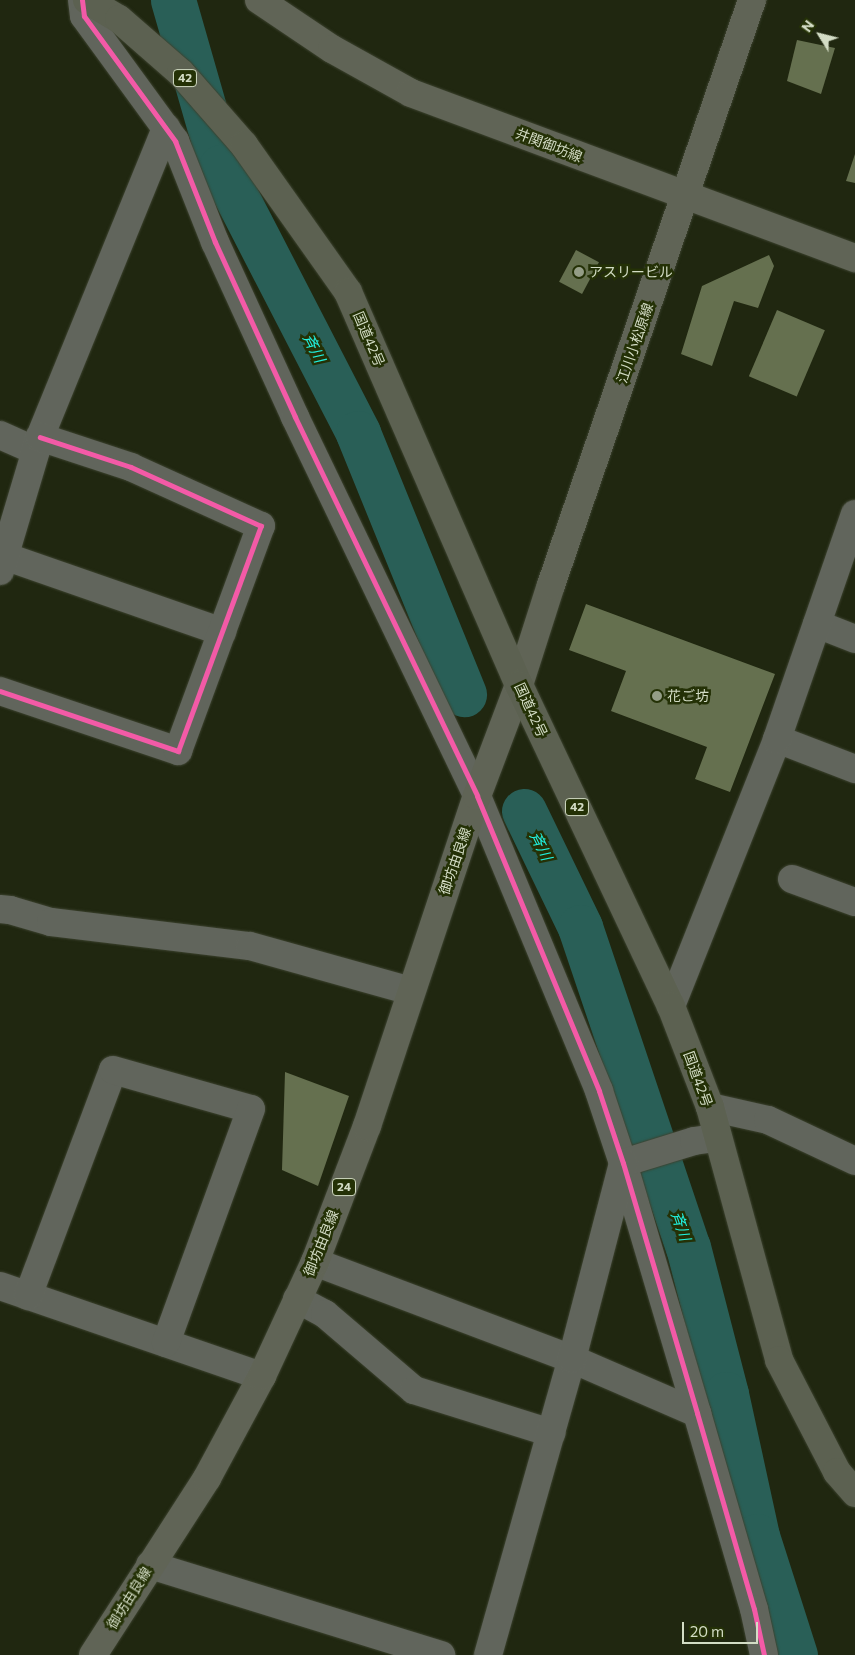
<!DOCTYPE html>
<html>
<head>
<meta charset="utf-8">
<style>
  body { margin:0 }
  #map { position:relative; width:855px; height:1655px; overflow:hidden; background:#202710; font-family:Commissioner,"Noto Sans JP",sans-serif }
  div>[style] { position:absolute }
  .river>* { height:45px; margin:-22.5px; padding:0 22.5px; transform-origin:22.5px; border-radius:22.5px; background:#295f57 }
  .building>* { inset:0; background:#65704f; transform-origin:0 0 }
  .roads { filter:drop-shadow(0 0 1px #3c422f) drop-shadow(0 0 1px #3c422f) }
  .minor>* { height:28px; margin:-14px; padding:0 14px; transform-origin:14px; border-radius:14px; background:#61655c }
  .major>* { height:28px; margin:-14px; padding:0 14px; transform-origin:14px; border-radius:14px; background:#606456 }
  .highway>* { height:28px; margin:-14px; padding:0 14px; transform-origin:14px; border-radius:14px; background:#5c6151 }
  .cycleway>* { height:5px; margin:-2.5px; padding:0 2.5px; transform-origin:2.5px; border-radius:2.5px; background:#f35aa7 }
  .dots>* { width:14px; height:14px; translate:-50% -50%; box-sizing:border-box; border:2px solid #243106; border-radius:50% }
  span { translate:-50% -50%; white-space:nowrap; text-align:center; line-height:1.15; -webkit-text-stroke:5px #243106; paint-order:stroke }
  .shield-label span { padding:1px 4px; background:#243106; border:1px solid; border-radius:4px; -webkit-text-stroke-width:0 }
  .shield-label { font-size:12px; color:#d3dcc5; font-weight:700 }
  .street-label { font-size:14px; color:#d3dcc5 }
  .poi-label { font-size:14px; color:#d3dcc5 }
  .left { translate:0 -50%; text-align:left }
  .water-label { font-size:15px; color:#21f2e0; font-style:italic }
  .north { position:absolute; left:795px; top:10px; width:50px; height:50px; -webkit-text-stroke:4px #243106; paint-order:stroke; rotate:306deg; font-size:14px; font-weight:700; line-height:20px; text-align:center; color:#d3dcc5 }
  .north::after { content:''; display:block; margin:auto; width:18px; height:22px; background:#d3dcc5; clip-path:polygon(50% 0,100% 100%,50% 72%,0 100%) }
  .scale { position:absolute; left:682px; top:1622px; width:76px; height:22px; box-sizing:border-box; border:2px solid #d3dcc5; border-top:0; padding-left:6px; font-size:15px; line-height:18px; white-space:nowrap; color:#d3dcc5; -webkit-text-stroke:4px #243106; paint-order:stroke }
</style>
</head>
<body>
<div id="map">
  <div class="river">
    <div style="left:173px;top:0;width:174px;rotate:74deg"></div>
    <div style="left:221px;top:167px;width:299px;rotate:62.7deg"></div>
    <div style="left:358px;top:433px;width:282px;rotate:67.9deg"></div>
    <div style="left:524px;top:811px;width:129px;rotate:64.2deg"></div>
    <div style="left:580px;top:927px;width:338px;rotate:71.4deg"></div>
    <div style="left:688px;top:1247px;width:152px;rotate:75.5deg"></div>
    <div style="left:726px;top:1394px;width:145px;rotate:77.7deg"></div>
    <div style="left:757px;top:1536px;width:125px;rotate:72.3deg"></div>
  </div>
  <div class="building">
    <div style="clip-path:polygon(797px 40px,835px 48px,821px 94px,787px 81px)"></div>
    <div style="clip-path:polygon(855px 154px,855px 183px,846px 181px)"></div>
    <div style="left:576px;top:250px;width:26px;height:36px;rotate:28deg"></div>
    <div style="clip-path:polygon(769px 255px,774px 266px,758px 308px,734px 301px,712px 366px,681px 354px,702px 286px)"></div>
    <div style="left:777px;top:310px;width:52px;height:72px;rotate:23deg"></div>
    <div style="clip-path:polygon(586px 604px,775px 674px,730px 792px,695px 779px,707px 747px,611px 711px,626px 671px,569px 650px)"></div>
    <div style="clip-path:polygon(285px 1072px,349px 1096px,318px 1186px,282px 1170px)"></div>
  </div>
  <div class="roads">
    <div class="minor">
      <div style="left:82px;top:0;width:16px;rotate:83deg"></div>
      <div style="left:84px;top:16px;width:155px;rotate:53.9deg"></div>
      <div style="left:175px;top:141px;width:109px;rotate:68.4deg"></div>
      <div style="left:215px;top:242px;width:192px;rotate:65.4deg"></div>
      <div style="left:295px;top:417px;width:420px;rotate:64.3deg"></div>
      <div style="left:477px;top:796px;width:319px;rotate:67.5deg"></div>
      <div style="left:599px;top:1091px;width:76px;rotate:71.6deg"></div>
      <div style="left:623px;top:1163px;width:261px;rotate:73.5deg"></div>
      <div style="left:697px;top:1413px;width:204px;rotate:73.8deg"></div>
      <div style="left:754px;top:1609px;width:47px;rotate:77.7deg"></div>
      <div style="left:0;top:435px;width:39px;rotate:24deg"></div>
      <div style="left:4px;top:556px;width:231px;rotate:19.2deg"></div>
      <div style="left:0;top:571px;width:140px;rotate:-73.4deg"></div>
      <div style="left:40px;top:437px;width:334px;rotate:-67.8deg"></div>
      <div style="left:817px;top:624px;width:41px;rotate:21.5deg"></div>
      <div style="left:0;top:691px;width:188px;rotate:18.6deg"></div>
      <div style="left:178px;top:751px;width:240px;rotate:-69.8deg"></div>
      <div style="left:261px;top:526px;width:143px;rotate:-155.6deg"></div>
      <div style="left:131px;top:467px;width:96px;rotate:-161.8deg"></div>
      <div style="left:777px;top:739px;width:84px;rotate:21deg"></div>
      <div style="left:792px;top:879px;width:67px;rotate:20.1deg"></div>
      <div style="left:0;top:909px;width:10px;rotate:6deg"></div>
      <div style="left:10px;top:910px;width:43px;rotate:16.3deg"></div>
      <div style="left:51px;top:922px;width:200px;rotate:6.9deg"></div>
      <div style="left:250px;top:946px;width:167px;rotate:15.6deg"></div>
      <div style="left:671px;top:1006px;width:287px;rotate:-68.3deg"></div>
      <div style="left:777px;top:739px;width:238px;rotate:-70.9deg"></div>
      <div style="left:710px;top:1107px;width:59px;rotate:12.6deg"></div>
      <div style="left:768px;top:1120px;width:96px;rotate:25.2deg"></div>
      <div style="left:623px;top:1163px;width:74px;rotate:-17.2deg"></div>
      <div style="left:694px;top:1141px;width:22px;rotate:-8deg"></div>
      <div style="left:315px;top:1262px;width:275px;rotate:20.7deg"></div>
      <div style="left:572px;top:1359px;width:136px;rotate:23.4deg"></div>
      <div style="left:0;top:1286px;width:277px;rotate:19deg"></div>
      <div style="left:28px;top:1296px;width:241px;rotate:-69.4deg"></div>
      <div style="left:113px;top:1070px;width:143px;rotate:15.8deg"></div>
      <div style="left:251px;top:1109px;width:249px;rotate:110deg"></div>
      <div style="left:297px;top:1299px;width:32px;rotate:28deg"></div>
      <div style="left:325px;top:1314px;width:117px;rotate:40.5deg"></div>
      <div style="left:414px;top:1390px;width:144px;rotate:17.4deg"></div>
      <div style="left:150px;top:1565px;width:305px;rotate:17.2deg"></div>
      <div style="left:488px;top:1655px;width:308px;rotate:-74.2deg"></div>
      <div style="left:572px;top:1359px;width:203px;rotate:-75.4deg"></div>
    </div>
    <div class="major">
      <div style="left:259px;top:0;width:88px;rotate:33.9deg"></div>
      <div style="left:332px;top:49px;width:90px;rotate:29.1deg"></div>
      <div style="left:411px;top:93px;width:474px;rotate:20.4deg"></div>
      <div style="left:93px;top:1655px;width:211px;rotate:-57.2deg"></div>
      <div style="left:207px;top:1478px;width:116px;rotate:-61.7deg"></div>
      <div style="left:262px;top:1376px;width:126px;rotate:-65.1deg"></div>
      <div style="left:315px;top:1262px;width:146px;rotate:-69.1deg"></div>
      <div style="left:367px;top:1126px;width:348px;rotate:-71.6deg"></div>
      <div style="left:477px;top:796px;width:119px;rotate:-69.3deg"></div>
      <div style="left:519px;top:685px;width:105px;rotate:-72.3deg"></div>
      <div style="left:551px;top:585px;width:619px;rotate:-71.04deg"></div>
    </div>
    <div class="highway">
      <div style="left:87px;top:0;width:37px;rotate:31deg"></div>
      <div style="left:119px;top:19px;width:82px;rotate:41.1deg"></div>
      <div style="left:181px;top:73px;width:96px;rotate:48.8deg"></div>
      <div style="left:244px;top:145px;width:180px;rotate:54.7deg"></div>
      <div style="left:348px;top:292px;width:429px;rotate:66.5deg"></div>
      <div style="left:519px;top:685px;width:355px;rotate:64.7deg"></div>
      <div style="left:671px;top:1006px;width:108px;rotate:68.9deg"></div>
      <div style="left:710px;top:1107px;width:262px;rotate:74.7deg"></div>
      <div style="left:779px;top:1360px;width:126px;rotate:62.6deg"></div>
      <div style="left:837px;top:1472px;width:28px;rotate:49deg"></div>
    </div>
  </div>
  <div class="cycleway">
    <div style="left:82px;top:0;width:16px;rotate:83deg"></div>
    <div style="left:84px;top:16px;width:155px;rotate:53.9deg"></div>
    <div style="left:175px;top:141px;width:109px;rotate:68.4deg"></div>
    <div style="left:215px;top:242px;width:192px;rotate:65.4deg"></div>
    <div style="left:295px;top:417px;width:420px;rotate:64.3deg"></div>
    <div style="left:477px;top:796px;width:319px;rotate:67.5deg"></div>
    <div style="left:599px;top:1091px;width:76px;rotate:71.6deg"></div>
    <div style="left:623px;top:1163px;width:261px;rotate:73.5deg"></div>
    <div style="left:697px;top:1413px;width:204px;rotate:73.8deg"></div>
    <div style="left:754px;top:1609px;width:47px;rotate:77.7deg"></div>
    <div style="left:0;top:691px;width:188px;rotate:18.6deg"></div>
    <div style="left:178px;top:751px;width:240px;rotate:-69.8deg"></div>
    <div style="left:261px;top:526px;width:143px;rotate:-155.6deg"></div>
    <div style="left:131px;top:467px;width:96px;rotate:-161.8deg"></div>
  </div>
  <div class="dots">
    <div style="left:579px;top:272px;background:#949d86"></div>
    <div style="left:657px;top:696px;background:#949d86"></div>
  </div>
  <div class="shield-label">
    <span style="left:185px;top:78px">42</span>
    <span style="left:577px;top:807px">42</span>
    <span style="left:344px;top:1187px">24</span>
  </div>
  <div class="street-label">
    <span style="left:549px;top:145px;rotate:21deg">井関御坊線</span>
    <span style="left:369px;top:339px;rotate:67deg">国道42号</span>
    <span style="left:635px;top:343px;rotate:-71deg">江川小松原線</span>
    <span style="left:531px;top:710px;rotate:65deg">国道42号</span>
    <span style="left:455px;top:861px;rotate:-71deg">御坊由良線</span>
    <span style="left:698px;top:1079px;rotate:70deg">国道42号</span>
    <span style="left:321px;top:1243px;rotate:-68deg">御坊由良線</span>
    <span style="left:129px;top:1598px;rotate:-58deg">御坊由良線</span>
  </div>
  <div class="poi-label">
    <span class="left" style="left:589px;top:272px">アスリービル</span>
    <span class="left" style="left:667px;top:696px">花ご坊</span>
  </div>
  <div class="water-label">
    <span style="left:314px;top:348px;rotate:63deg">斉川</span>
    <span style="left:541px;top:846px;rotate:64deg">斉川</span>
    <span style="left:681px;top:1226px;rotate:71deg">斉川</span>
  </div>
  <div class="north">N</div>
  <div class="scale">20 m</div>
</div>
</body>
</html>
